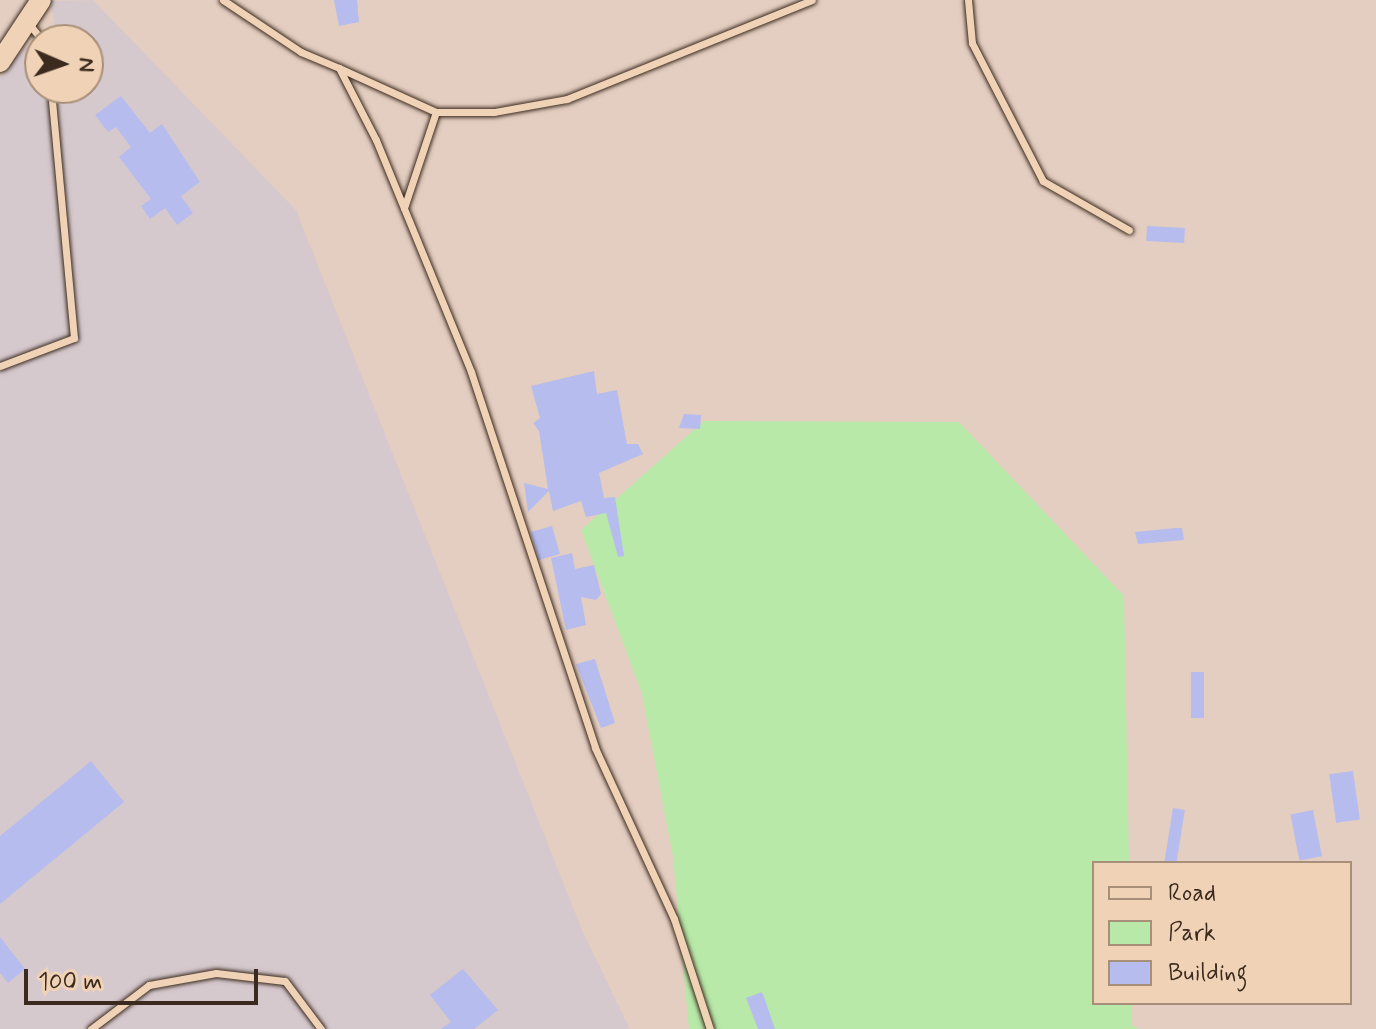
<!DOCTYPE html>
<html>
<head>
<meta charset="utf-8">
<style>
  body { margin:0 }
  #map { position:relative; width:1376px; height:1029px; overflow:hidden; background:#e4cec1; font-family:Mynerve,sans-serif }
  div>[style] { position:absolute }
  .built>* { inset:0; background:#d6c9ce }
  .green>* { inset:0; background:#b8e9a9 }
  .building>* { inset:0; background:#b6bcee; transform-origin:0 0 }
  .roads { filter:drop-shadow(0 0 2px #3b2a1e) drop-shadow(0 0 2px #3b2a1e) }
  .lane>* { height:7px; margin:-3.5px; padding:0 3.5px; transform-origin:3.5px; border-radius:3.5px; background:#f0d3b6 }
  .secondary>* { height:20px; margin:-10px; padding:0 10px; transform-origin:10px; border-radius:10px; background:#f0d3b6 }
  span { translate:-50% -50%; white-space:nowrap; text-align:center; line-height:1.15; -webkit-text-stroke:7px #f0d3b6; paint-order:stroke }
  .legend { position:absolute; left:1092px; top:861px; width:260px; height:144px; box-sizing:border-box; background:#f0d3b6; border:2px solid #a88f79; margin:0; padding:10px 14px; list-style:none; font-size:24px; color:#3b2a1e }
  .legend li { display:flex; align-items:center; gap:16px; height:40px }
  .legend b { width:40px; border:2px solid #a88f79 }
  .north { position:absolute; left:24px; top:24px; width:80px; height:80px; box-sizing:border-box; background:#f0d3b6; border:2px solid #a88f79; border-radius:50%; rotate:92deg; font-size:22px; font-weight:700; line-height:32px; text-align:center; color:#3b2a1e }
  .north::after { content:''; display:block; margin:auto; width:28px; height:36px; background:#3b2a1e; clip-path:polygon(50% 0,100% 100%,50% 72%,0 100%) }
  .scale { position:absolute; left:24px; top:969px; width:234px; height:36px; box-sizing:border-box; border:4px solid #3b2a1e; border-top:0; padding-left:10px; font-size:24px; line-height:28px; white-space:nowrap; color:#3b2a1e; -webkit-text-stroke:6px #f0d3b6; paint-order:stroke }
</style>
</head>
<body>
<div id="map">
  <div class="built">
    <div style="clip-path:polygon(93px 0,296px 210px,582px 930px,630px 1029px,0 1029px,0 77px,26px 46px,35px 70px,40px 68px,40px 88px,88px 88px,88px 40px,56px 40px,51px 1px)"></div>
  </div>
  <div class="green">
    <div style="clip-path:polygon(704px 421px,959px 422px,1124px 596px,1129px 863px,1094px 863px,1094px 1003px,1131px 1003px,1132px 1026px,1139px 1029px,689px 1029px,673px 857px,642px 694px,581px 530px)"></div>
  </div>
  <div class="building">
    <div style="clip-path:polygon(334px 0,357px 0,359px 22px,339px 26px)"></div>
    <div style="clip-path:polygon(121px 96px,150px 133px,162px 124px,200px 182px,181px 196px,193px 213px,177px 225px,165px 208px,150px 219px,141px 206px,151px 199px,119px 157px,131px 147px,116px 127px,108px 132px,95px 115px)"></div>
    <div style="left:1147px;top:226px;width:38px;height:15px;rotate:3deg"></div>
    <div style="clip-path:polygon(594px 371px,597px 394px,617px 390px,627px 444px,638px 444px,643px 454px,599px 473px,604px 498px,615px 497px,624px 556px,618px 557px,606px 513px,586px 517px,581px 501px,553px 511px,549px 491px,528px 512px,524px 483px,548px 489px,539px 431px,533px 423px,540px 418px,531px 386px)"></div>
    <div style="clip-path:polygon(684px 414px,701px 415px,700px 429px,679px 428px)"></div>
    <div style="left:552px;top:526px;width:29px;height:22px;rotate:74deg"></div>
    <div style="clip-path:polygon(1176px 528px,1182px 528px,1184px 540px,1138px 544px,1135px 532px)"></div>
    <div style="clip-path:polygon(572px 553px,575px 569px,594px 565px,601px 594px,596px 600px,581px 597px,586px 625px,566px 630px,551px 558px)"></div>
    <div style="clip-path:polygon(595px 659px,615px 723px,601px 728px,576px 664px)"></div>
    <div style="left:1191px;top:672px;width:13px;height:46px"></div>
    <div style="clip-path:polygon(91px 761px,124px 802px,0 904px,0 836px)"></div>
    <div style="left:1353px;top:771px;width:49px;height:24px;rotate:82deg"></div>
    <div style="left:1173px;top:808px;width:12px;height:56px;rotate:9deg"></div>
    <div style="left:1313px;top:810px;width:47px;height:23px;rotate:79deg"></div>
    <div style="clip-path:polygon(0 937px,25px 969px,8px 983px,0 973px)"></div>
    <div style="clip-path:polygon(463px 969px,498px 1010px,474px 1029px,441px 1029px,451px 1022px,430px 995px)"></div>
    <div style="clip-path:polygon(762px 992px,764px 997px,775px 1029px,758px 1029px,746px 998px)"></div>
  </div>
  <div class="roads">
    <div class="lane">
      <div style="left:223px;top:0;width:94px;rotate:33.7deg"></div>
      <div style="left:301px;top:52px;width:41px;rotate:22.8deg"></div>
      <div style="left:339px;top:68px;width:81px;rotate:62.8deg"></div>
      <div style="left:376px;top:140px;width:251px;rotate:67.7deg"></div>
      <div style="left:471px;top:372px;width:396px;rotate:71.7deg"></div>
      <div style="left:595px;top:748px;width:188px;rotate:65.2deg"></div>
      <div style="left:674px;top:919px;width:116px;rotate:71.9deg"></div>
      <div style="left:968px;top:0;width:43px;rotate:84.7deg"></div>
      <div style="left:972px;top:43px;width:155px;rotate:62.8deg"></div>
      <div style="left:1043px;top:181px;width:99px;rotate:29.7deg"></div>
      <div style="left:29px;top:24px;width:21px;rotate:51deg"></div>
      <div style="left:339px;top:68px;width:107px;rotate:24.4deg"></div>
      <div style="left:436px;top:112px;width:58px"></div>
      <div style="left:494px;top:112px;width:74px;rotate:-10.1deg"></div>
      <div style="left:567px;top:99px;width:264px;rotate:-22deg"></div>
      <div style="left:404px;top:208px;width:101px;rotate:-71.6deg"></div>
      <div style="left:0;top:366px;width:79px;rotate:-20.7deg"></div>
      <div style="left:74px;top:338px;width:251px;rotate:-95.3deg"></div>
      <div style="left:91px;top:1029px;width:73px;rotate:-37.2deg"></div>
      <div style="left:149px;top:985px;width:68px;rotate:-10.2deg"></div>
      <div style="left:216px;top:973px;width:69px;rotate:6.6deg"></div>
      <div style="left:285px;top:981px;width:60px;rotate:53.1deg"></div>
    </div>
    <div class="secondary">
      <div style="left:0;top:62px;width:74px;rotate:-56.5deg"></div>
    </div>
  </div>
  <ul class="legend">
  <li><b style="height:10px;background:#f0d3b6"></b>Road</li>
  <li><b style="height:22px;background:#b8e9a9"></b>Park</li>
  <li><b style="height:22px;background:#b6bcee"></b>Building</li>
  </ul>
  <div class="north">N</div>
  <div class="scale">100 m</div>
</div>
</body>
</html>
